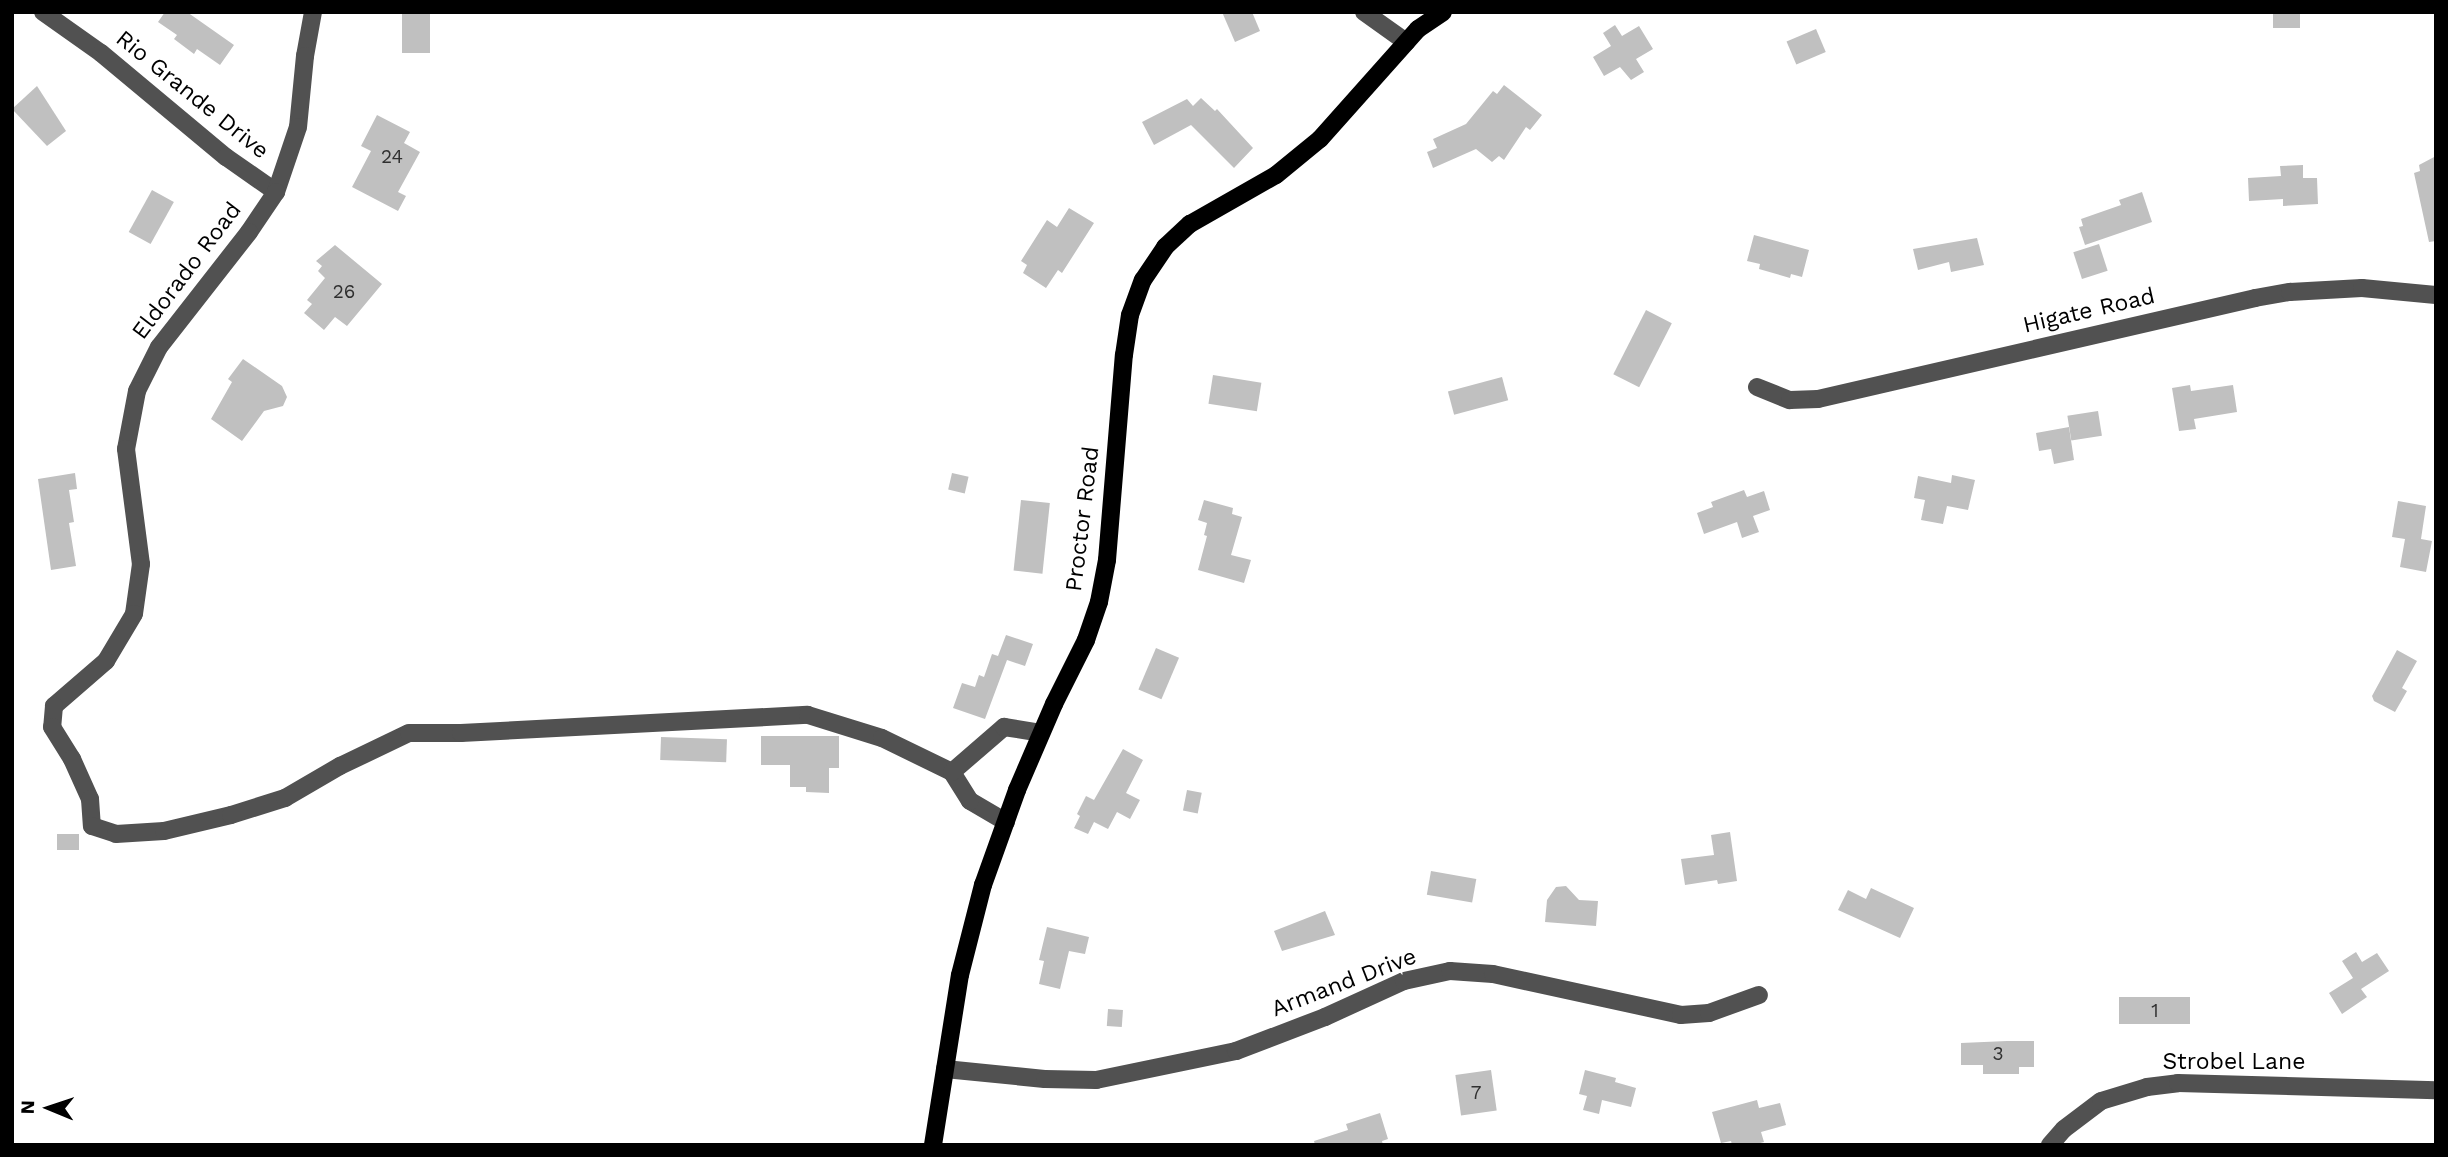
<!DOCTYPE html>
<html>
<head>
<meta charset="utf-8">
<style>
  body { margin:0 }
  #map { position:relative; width:2448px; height:1157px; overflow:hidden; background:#fff; font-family:"Work Sans",sans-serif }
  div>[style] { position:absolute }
  .building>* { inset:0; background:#c0c0c0; transform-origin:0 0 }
  .minor>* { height:18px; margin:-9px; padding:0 9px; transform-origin:9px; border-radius:9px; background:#515151 }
  .major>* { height:18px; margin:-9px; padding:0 9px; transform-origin:9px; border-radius:9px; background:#000 }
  span { translate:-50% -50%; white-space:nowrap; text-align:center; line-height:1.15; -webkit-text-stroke:6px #fff; paint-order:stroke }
  .number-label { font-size:19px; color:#303030 }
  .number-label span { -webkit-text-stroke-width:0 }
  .street-label { font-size:23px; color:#000 }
  .frame { position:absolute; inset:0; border:14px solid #000; pointer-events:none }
  .north { position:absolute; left:14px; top:1073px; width:70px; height:70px; -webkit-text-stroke:5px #fff; paint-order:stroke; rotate:272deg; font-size:19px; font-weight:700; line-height:28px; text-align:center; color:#000 }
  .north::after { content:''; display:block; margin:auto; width:24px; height:32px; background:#000; clip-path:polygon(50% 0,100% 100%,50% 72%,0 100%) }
</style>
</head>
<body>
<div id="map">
  <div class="building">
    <div style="clip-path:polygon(165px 12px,187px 12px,234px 45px,220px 65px,197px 49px,194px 54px,174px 39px,177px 35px,158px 22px)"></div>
    <div style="left:402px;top:12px;width:28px;height:41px"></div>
    <div style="clip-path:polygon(1222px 12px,1252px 12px,1260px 31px,1235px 42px)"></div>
    <div style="left:2273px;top:12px;width:27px;height:16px"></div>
    <div style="clip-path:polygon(1615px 25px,1622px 36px,1639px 26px,1653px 49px,1636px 59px,1644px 72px,1631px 80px,1620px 67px,1604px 76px,1593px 57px,1611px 46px,1603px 33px)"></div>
    <div style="left:1816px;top:29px;width:25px;height:32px;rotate:67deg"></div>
    <div style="clip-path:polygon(1504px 85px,1542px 115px,1530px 130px,1526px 127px,1504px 160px,1499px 156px,1492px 162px,1476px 149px,1433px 168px,1427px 152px,1437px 148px,1433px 139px,1466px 124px,1493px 91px,1497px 94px)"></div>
    <div style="clip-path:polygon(37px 86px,66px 131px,47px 146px,12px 109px)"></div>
    <div style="clip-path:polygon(1201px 98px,1215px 111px,1217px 109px,1253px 148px,1234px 168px,1191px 125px,1154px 145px,1142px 122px,1187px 99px,1193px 106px)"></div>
    <div style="clip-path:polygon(377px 115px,410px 132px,404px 143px,420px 152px,398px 192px,406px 196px,398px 211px,352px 187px,371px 151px,361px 146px)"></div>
    <div style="clip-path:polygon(2436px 156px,2436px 241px,2429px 242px,2414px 173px,2420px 171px,2419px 165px)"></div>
    <div style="clip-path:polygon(2303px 165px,2303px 178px,2317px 178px,2318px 204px,2283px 206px,2283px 199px,2249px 201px,2248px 178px,2281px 176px,2280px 166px)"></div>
    <div style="left:152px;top:190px;width:25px;height:48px;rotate:29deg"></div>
    <div style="clip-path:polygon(2142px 192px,2152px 222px,2085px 245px,2079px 227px,2083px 226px,2081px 219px,2121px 205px,2119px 200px)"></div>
    <div style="clip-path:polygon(1069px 208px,1094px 223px,1062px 273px,1058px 270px,1046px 288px,1023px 273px,1027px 265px,1021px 261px,1047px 220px,1057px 227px)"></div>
    <div style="clip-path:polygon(1754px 235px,1809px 250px,1802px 277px,1791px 274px,1790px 278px,1759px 269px,1760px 264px,1747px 261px)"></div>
    <div style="clip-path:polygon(1977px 238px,1984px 265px,1951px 272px,1949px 262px,1918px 270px,1913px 249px)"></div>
    <div style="left:2099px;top:244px;width:28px;height:27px;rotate:72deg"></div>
    <div style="clip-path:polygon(335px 245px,382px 284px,347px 326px,335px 317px,324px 330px,304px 313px,312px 304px,307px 300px,325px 278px,318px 271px,322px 266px,316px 261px)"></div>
    <div style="left:1646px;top:310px;width:29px;height:72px;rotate:27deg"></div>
    <div style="clip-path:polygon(243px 359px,282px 386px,287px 397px,283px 406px,264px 411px,242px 441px,211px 419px,232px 382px,228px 379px)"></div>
    <div style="left:1213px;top:375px;width:49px;height:29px;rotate:9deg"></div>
    <div style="left:1502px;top:377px;width:24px;height:56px;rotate:75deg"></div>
    <div style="clip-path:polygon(2190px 385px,2191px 391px,2233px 385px,2237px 412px,2194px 419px,2196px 429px,2179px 431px,2172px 388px)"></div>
    <div style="left:2098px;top:411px;width:25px;height:31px;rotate:81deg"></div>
    <div style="clip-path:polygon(2069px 427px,2074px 460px,2054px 464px,2051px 449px,2039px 451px,2036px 433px)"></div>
    <div style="clip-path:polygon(75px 473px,77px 489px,69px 490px,74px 522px,69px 523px,76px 566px,51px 570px,38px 479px)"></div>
    <div style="left:952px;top:473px;width:17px;height:17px;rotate:13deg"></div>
    <div style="clip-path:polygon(1952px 475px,1975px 480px,1968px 510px,1947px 506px,1943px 524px,1921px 520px,1925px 500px,1914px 498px,1918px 476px,1951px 483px)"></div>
    <div style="clip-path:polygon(1744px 490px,1747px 497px,1764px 491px,1770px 510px,1753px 516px,1759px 532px,1742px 538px,1737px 522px,1704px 534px,1697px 513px,1713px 507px,1711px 502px)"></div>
    <div style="left:1021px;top:500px;width:29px;height:71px;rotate:6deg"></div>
    <div style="clip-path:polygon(1204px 500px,1233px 508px,1232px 514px,1242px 517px,1231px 555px,1251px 560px,1244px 583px,1198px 570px,1207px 536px,1204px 535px,1207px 523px,1198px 520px)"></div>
    <div style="clip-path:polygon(2398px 501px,2426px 506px,2421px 539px,2432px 541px,2426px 572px,2400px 567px,2405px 539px,2392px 537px)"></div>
    <div style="clip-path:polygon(1006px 635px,1033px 644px,1025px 666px,1007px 660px,985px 719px,953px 708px,962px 683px,975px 687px,979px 675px,984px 677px,992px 654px,998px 656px)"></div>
    <div style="left:1156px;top:648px;width:25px;height:45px;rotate:23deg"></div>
    <div style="clip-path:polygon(2397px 650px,2417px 661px,2402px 688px,2407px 691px,2395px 712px,2374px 701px,2372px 696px)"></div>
    <div style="clip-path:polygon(761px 736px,839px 736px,839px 768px,829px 768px,829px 793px,806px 792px,806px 787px,790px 787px,790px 765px,761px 765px)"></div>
    <div style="left:661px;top:737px;width:66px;height:23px;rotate:2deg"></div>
    <div style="clip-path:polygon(1123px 749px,1143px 760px,1126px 793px,1140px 800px,1130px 819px,1117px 812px,1108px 829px,1094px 822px,1088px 834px,1074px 828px,1080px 816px,1077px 814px,1086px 796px,1094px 800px)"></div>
    <div style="left:1187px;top:790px;width:15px;height:21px;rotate:11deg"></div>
    <div style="clip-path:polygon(1730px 832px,1737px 881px,1718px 884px,1717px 880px,1685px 885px,1681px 859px,1714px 855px,1711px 835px)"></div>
    <div style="left:57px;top:834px;width:22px;height:16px"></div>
    <div style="left:1431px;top:871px;width:46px;height:24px;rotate:10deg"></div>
    <div style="clip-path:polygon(1566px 886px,1579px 900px,1598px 901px,1596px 926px,1545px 922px,1547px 900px,1556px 887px)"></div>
    <div style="clip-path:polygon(1871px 888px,1914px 908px,1900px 938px,1838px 910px,1848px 890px,1866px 899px)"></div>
    <div style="clip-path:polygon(1325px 911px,1335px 935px,1282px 951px,1274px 931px)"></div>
    <div style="clip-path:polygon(1047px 927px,1089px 937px,1085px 954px,1069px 951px,1060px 989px,1039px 984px,1044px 961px,1039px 960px)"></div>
    <div style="clip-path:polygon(2356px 952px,2362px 962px,2377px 953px,2389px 971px,2361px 989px,2367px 997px,2342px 1014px,2329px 993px,2353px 978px,2342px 961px)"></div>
    <div style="left:2190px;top:997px;width:27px;height:71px;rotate:90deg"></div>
    <div style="left:1108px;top:1009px;width:15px;height:17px;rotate:4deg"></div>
    <div style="clip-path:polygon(2007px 1041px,2034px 1041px,2034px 1067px,2019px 1067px,2019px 1074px,1983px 1074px,1983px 1065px,1961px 1065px,1961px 1043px)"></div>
    <div style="left:1491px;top:1070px;width:41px;height:36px;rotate:82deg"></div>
    <div style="clip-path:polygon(1585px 1070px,1616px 1078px,1615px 1082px,1636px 1088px,1631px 1107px,1602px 1100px,1599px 1114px,1583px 1110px,1587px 1096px,1579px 1094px)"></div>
    <div style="clip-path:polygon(1757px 1100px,1759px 1108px,1780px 1103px,1786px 1125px,1761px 1132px,1764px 1142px,1753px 1145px,1732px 1145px,1731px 1141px,1721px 1143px,1712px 1112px)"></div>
    <div style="clip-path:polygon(1380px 1113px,1388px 1139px,1382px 1141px,1383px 1145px,1315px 1145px,1314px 1141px,1348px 1130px,1346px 1124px)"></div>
  </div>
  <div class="minor">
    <div style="left:43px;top:12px;width:71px;rotate:35.3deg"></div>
    <div style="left:101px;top:53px;width:163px;rotate:39.8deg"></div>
    <div style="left:226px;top:157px;width:61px;rotate:35deg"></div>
    <div style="left:313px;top:12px;width:45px;rotate:100.3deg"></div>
    <div style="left:305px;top:56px;width:71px;rotate:95.6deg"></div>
    <div style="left:298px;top:127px;width:69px;rotate:108.7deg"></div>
    <div style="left:276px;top:192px;width:48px;rotate:124deg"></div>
    <div style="left:249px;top:232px;width:146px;rotate:128deg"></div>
    <div style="left:159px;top:347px;width:49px;rotate:116.6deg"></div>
    <div style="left:137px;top:391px;width:59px;rotate:100.7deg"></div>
    <div style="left:126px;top:449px;width:116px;rotate:82.6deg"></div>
    <div style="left:141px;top:564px;width:50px;rotate:98deg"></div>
    <div style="left:134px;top:614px;width:55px;rotate:120.8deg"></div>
    <div style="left:106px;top:661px;width:69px;rotate:139.1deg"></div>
    <div style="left:54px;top:706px;width:21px;rotate:95deg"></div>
    <div style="left:52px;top:727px;width:38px;rotate:58deg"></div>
    <div style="left:72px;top:759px;width:44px;rotate:65.8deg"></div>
    <div style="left:90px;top:799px;width:27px;rotate:86deg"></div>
    <div style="left:92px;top:826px;width:25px;rotate:18deg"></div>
    <div style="left:116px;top:834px;width:48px;rotate:-3.6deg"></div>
    <div style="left:164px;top:831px;width:69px;rotate:-13.4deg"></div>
    <div style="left:231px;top:815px;width:57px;rotate:-17.5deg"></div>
    <div style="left:285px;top:798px;width:64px;rotate:-30.2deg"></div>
    <div style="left:340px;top:766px;width:76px;rotate:-25.6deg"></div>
    <div style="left:409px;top:733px;width:52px"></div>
    <div style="left:461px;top:733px;width:347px;rotate:-3deg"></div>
    <div style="left:808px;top:715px;width:77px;rotate:17.3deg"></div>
    <div style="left:882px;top:738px;width:78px;rotate:25.9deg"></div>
    <div style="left:1364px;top:12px;width:52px;rotate:35.5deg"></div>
    <div style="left:1757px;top:387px;width:35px;rotate:22deg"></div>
    <div style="left:1790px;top:400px;width:28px;rotate:-2deg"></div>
    <div style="left:1818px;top:399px;width:449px;rotate:-13deg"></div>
    <div style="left:2255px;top:298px;width:36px;rotate:-10deg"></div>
    <div style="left:2290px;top:292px;width:72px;rotate:-3.2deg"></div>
    <div style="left:2362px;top:288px;width:74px;rotate:5.4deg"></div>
    <div style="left:1006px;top:822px;width:42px;rotate:-149.7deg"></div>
    <div style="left:970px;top:801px;width:34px;rotate:-122deg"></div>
    <div style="left:952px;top:772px;width:69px;rotate:-40.9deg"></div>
    <div style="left:1004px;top:727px;width:37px;rotate:9deg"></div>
    <div style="left:945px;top:1069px;width:100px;rotate:5.7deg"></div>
    <div style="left:1045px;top:1079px;width:51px;rotate:1.1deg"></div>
    <div style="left:1096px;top:1080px;width:143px;rotate:-11.7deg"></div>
    <div style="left:1236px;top:1051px;width:95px;rotate:-20.9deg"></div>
    <div style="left:1325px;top:1017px;width:87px;rotate:-24.5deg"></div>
    <div style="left:1404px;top:981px;width:47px;rotate:-12.3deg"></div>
    <div style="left:1450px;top:971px;width:43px;rotate:4deg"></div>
    <div style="left:1493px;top:974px;width:192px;rotate:12.3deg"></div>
    <div style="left:1681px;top:1015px;width:28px;rotate:-4deg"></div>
    <div style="left:1709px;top:1013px;width:53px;rotate:-19.8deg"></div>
    <div style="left:2050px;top:1145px;width:21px;rotate:-49deg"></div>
    <div style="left:2064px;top:1129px;width:46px;rotate:-37.1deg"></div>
    <div style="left:2101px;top:1101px;width:48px;rotate:-16.9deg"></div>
    <div style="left:2147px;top:1087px;width:31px;rotate:-7deg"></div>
    <div style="left:2178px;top:1083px;width:258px;rotate:1.6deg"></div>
  </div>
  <div class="major">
    <div style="left:933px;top:1145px;width:172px;rotate:-81deg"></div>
    <div style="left:960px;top:975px;width:93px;rotate:-75.7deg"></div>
    <div style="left:983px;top:885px;width:101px;rotate:-70.3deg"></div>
    <div style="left:1017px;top:790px;width:94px;rotate:-66.7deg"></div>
    <div style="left:1054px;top:704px;width:72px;rotate:-63.4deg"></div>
    <div style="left:1086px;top:640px;width:40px;rotate:-71.1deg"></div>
    <div style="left:1099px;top:602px;width:43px;rotate:-79.2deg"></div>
    <div style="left:1107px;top:560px;width:206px;rotate:-85.3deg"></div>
    <div style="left:1124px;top:355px;width:40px;rotate:-81.5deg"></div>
    <div style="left:1130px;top:315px;width:37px;rotate:-70deg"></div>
    <div style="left:1143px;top:280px;width:40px;rotate:-56deg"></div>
    <div style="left:1165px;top:247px;width:34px;rotate:-43deg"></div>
    <div style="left:1190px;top:224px;width:99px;rotate:-29.7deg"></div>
    <div style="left:1276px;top:175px;width:57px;rotate:-39.3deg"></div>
    <div style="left:1320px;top:139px;width:147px;rotate:-48.3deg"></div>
    <div style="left:1418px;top:29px;width:30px;rotate:-34deg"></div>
  </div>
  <div class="number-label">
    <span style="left:392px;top:157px">24</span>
    <span style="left:344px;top:292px">26</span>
    <span style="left:2155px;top:1011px">1</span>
    <span style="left:1998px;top:1054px">3</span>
    <span style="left:1476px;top:1093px">7</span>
  </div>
  <div class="street-label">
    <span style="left:192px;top:95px;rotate:39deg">Rio Grande Drive</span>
    <span style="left:187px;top:271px;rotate:-53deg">Eldorado Road</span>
    <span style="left:2089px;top:311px;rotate:-13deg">Higate Road</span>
    <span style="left:1083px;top:519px;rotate:-83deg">Proctor Road</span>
    <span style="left:1344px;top:983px;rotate:-21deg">Armand Drive</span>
    <span style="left:2234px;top:1062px">Strobel Lane</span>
  </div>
  <div class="frame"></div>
  <div class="north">N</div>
</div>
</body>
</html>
